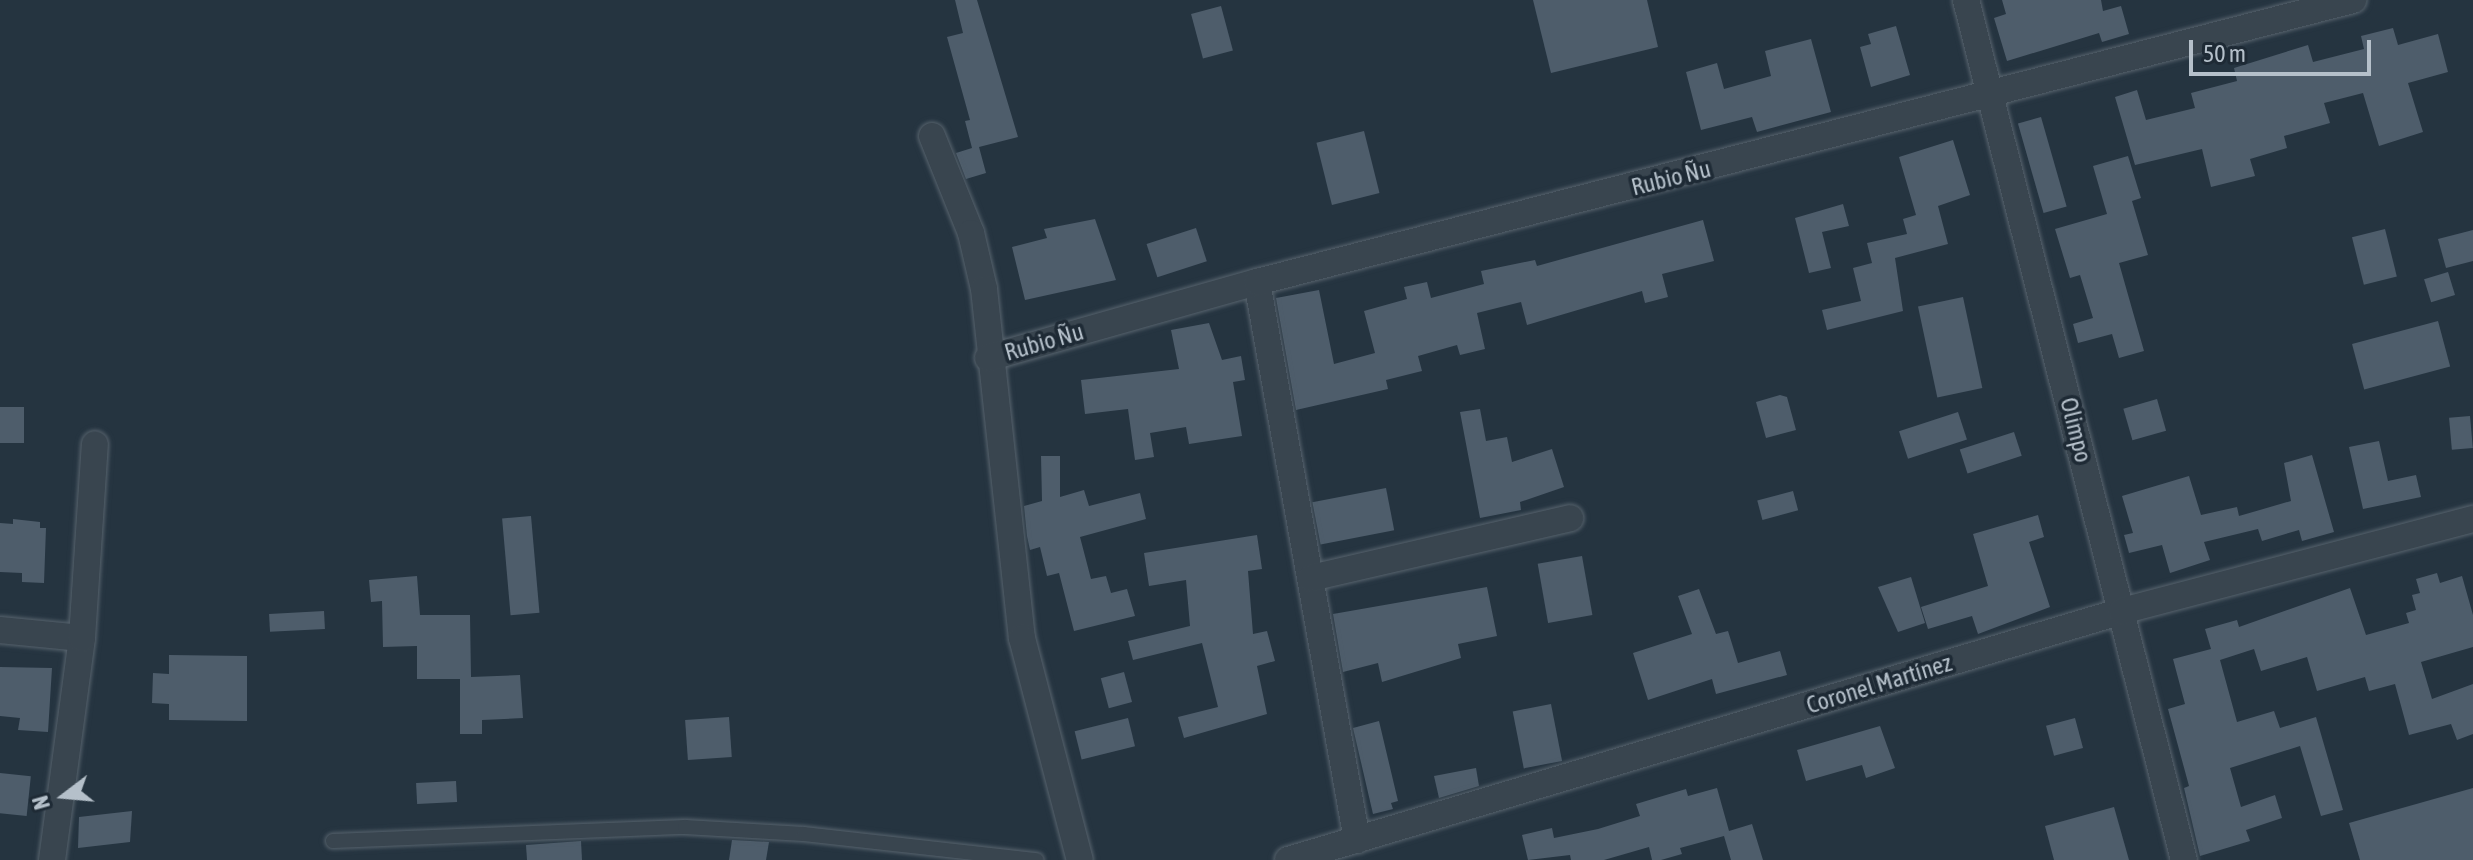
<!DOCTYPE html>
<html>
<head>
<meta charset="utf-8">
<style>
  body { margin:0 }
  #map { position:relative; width:2473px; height:860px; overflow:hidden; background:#253440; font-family:"Asap Condensed",sans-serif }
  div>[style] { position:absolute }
  .building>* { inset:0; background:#4e5d6b; transform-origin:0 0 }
  .roads { filter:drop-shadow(0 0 2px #57636d) drop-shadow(0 0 2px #57636d) }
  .service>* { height:14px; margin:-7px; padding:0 7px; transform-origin:7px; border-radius:7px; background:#39454f }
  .minor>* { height:26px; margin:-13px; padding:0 13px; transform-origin:13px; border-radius:13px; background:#39454f }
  span { translate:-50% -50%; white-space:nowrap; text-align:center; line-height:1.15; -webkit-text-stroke:7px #1e2a35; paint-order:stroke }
  .street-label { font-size:24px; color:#b5c0ca }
  .north { position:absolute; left:24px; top:756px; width:80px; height:80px; -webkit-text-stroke:6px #1e2a35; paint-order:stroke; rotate:254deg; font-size:22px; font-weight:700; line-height:32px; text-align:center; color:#b5c0ca }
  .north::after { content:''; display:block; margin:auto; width:28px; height:36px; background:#b5c0ca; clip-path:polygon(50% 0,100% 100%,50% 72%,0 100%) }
  .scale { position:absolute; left:2189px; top:40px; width:182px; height:36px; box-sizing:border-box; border:4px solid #b5c0ca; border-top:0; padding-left:10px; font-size:24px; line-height:28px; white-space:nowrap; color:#b5c0ca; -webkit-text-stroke:6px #1e2a35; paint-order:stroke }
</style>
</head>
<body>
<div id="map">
  <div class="building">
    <div style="clip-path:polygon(955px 0,977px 0,1018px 137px,979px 147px,986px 173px,966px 179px,956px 153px,972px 148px,965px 121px,970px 120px,947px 37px,963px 33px)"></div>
    <div style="clip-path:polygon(1533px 0,1647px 0,1658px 47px,1551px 73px)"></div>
    <div style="clip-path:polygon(2002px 0,2101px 0,2103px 11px,2121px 6px,2129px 34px,2102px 42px,2099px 33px,2007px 61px,1994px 18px,2006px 14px)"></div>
    <div style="left:1221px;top:6px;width:46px;height:31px;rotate:75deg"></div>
    <div style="clip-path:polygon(1896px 26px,1910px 75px,1871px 87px,1860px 47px,1871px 44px,1868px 34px)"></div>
    <div style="clip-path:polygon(2393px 28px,2398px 45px,2438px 34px,2448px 72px,2408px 83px,2423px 132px,2379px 146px,2363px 93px,2324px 103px,2330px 123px,2284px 136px,2287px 148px,2250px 159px,2255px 176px,2211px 187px,2202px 149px,2135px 165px,2115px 97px,2137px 90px,2146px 120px,2195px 108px,2191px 93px,2237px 81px,2234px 68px,2308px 45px,2313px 62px,2364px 49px,2361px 36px)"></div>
    <div style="clip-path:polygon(1811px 39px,1831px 112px,1757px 132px,1752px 117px,1701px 130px,1686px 72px,1717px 63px,1724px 89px,1771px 76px,1765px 51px)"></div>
    <div style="left:2041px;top:117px;width:93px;height:24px;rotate:74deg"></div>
    <div style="left:1364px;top:131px;width:64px;height:49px;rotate:76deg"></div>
    <div style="clip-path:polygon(1953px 140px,1970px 195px,1938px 206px,1948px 244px,1895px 258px,1903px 311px,1827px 330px,1822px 310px,1861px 301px,1853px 268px,1872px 263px,1867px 243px,1907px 234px,1903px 219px,1916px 215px,1899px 157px)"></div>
    <div style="clip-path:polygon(2128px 156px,2141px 198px,2132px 201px,2148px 255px,2119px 263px,2144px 351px,2119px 358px,2112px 334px,2078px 343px,2073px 324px,2093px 318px,2080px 275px,2070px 278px,2055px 229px,2107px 214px,2093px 166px)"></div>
    <div style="clip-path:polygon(1843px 204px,1849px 226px,1822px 232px,1831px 268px,1809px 273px,1795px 218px)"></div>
    <div style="clip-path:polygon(1095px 219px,1116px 280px,1025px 300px,1012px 247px,1047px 238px,1044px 229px)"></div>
    <div style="clip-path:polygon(1703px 220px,1714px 261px,1662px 274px,1668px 297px,1645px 303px,1642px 291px,1527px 325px,1521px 302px,1477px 313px,1485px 349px,1460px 355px,1457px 345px,1418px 356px,1422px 371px,1386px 380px,1388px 389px,1296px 410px,1276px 298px,1319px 290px,1334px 364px,1375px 353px,1364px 311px,1407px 299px,1404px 287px,1427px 282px,1431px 298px,1484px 284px,1481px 271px,1535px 260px,1537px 266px)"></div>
    <div style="left:1196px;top:228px;width:35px;height:52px;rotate:72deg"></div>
    <div style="left:2385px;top:229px;width:49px;height:34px;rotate:76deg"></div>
    <div style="clip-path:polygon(2473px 230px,2473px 261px,2446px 268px,2438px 239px)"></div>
    <div style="left:2448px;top:272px;width:24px;height:25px;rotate:73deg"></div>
    <div style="left:1963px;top:297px;width:93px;height:46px;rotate:78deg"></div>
    <div style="left:2438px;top:321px;width:47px;height:89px;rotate:75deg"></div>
    <div style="clip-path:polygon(1209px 323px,1222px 360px,1241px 356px,1245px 380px,1233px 382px,1242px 436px,1189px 444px,1186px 427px,1150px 433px,1154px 457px,1135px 460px,1128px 409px,1085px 414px,1081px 380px,1179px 369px,1171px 330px)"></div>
    <div style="clip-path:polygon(1780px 395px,1787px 397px,1796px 430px,1766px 438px,1756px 402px)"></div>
    <div style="left:2157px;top:399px;width:33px;height:35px;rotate:74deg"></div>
    <div style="left:0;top:407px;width:24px;height:36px"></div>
    <div style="clip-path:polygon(1480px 409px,1486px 441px,1507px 437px,1512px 462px,1552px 449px,1564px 487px,1520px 502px,1521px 510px,1480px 518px,1460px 412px)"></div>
    <div style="left:1958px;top:412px;width:29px;height:62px;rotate:72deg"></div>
    <div style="left:2470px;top:416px;width:32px;height:21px;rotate:85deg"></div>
    <div style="left:2014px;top:432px;width:25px;height:57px;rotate:72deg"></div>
    <div style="clip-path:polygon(2379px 441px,2388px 481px,2416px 475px,2421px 497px,2363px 509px,2349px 447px)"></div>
    <div style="clip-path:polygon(2312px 455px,2334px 532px,2302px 541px,2299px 530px,2262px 541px,2258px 529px,2204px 542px,2210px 560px,2170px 573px,2162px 545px,2129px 553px,2124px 535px,2133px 533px,2122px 496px,2189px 476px,2201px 515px,2237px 507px,2239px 516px,2291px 501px,2284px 463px)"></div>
    <div style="clip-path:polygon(1041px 456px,1060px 456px,1060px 497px,1084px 490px,1089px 506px,1140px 493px,1146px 519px,1080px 537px,1091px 579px,1106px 576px,1111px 593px,1127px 589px,1135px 616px,1074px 631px,1059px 573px,1047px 576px,1040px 547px,1030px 550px,1027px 536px,1024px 506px,1042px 501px)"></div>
    <div style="left:1386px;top:488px;width:43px;height:75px;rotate:79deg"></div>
    <div style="left:1793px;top:491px;width:20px;height:37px;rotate:75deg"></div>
    <div style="clip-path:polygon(2038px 515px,2044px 537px,2029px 542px,2050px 607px,1978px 634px,1972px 616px,1928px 629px,1921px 607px,1988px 586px,1973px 534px)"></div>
    <div style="left:531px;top:516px;width:97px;height:29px;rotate:85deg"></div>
    <div style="clip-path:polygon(13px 519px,40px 522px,40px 528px,46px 528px,44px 583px,22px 582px,22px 573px,0 572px,0 523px,13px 524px)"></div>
    <div style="clip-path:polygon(1257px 535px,1262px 569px,1248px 571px,1253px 634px,1267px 631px,1275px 661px,1257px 666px,1267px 714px,1184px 738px,1178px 717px,1218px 707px,1202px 643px,1133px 660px,1128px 641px,1190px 626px,1186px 580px,1149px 586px,1144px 553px)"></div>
    <div style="left:1582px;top:556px;width:60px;height:45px;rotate:80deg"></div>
    <div style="clip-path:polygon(2437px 573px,2440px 583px,2462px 576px,2473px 615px,2473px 647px,2421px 662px,2432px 699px,2473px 684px,2473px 734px,2457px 740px,2451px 724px,2409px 735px,2395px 684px,2369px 691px,2365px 677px,2317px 691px,2307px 657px,2261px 671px,2254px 649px,2220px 660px,2237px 722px,2274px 711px,2280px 728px,2316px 717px,2343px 810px,2321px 816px,2300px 746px,2230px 768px,2241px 807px,2275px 795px,2282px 818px,2246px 830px,2250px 841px,2200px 856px,2184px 788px,2189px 786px,2168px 709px,2185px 704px,2173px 659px,2211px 649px,2205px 629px,2237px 620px,2239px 627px,2350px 588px,2366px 635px,2409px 623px,2406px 613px,2416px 610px,2412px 595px,2420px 593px,2416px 579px)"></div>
    <div style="clip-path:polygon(417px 576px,420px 615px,470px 615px,471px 677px,520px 675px,523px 718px,482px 720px,482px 734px,460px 734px,460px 679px,417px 679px,417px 646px,383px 647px,382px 601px,371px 602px,369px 580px)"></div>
    <div style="clip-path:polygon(1911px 577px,1925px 623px,1898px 632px,1878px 587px)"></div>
    <div style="clip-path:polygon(1487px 587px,1497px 636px,1458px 644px,1461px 658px,1382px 682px,1378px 663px,1343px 672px,1333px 614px)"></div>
    <div style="clip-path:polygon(1699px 589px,1716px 634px,1728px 631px,1738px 663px,1780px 651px,1787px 675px,1716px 694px,1712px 679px,1648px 700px,1633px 653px,1692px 634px,1678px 596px)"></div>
    <div style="left:324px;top:611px;width:18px;height:55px;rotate:87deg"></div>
    <div style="clip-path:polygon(169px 655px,247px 656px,247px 721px,169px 720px,169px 704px,152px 703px,153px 673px,169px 674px)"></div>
    <div style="clip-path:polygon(0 667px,52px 668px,48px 732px,18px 730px,20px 718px,0 716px)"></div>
    <div style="left:1124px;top:672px;width:31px;height:24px;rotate:75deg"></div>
    <div style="left:1551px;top:704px;width:58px;height:39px;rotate:79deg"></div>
    <div style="left:729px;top:717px;width:40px;height:44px;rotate:86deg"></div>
    <div style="left:1128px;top:718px;width:29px;height:55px;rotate:76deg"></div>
    <div style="left:2075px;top:718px;width:31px;height:30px;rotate:75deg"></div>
    <div style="clip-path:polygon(1379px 721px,1398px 801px,1391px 803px,1393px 809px,1373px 814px,1353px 728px)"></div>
    <div style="clip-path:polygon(1880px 726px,1895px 768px,1866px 778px,1862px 765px,1806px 781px,1797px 750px)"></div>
    <div style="clip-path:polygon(1476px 768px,1479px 786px,1439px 798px,1434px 776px)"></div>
    <div style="left:0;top:773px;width:31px;height:40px;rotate:6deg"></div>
    <div style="left:456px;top:781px;width:21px;height:40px;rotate:87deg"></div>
    <div style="clip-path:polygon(1717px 788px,1729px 831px,1752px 824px,1763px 860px,1731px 860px,1724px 836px,1680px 848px,1682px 854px,1661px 860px,1652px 860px,1649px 847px,1604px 860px,1571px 860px,1570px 855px,1528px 860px,1522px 835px,1552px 828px,1554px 838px,1598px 829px,1640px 816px,1636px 804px,1686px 789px,1688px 796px)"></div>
    <div style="clip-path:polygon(2473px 788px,2473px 860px,2360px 860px,2349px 823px)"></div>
    <div style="clip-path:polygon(2114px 807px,2129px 860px,2054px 860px,2045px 826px)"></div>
    <div style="clip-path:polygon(132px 811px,130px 842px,78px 848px,79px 817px)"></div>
    <div style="clip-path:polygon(732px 840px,769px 842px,766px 860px,729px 860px)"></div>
    <div style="clip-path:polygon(581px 841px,582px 860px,527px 860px,526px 845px)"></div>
  </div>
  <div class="roads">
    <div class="service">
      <div style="left:333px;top:841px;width:352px;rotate:-2.3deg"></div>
      <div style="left:685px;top:827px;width:119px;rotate:3.4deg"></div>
      <div style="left:804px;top:834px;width:234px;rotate:6.4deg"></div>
    </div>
    <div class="minor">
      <div style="left:1966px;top:0;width:887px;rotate:75.78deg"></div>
      <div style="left:932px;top:136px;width:105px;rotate:68.1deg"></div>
      <div style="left:971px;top:233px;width:57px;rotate:76.9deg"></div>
      <div style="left:984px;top:289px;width:351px;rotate:83.8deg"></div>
      <div style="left:1022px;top:638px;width:229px;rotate:75.4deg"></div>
      <div style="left:1257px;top:282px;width:567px;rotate:79.84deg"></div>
      <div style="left:988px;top:358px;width:280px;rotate:-15.8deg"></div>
      <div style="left:1257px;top:282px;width:1132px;rotate:-14.43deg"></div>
      <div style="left:1311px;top:578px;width:266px;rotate:-13deg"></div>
      <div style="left:0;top:630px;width:82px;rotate:5.6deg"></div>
      <div style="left:52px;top:860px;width:224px;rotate:-82.3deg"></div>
      <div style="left:82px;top:638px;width:194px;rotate:-86.2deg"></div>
      <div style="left:1288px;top:860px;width:870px;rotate:-16.62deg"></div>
      <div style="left:2122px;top:611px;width:363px;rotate:-14.7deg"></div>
    </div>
  </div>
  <div class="street-label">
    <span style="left:1671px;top:178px;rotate:-14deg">Rubio Ñu</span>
    <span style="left:1044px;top:342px;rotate:-16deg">Rubio Ñu</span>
    <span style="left:2076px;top:430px;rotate:76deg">Olimpo</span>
    <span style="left:1879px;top:684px;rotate:-17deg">Coronel Martínez</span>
  </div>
  <div class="north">N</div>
  <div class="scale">50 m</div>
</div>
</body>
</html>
